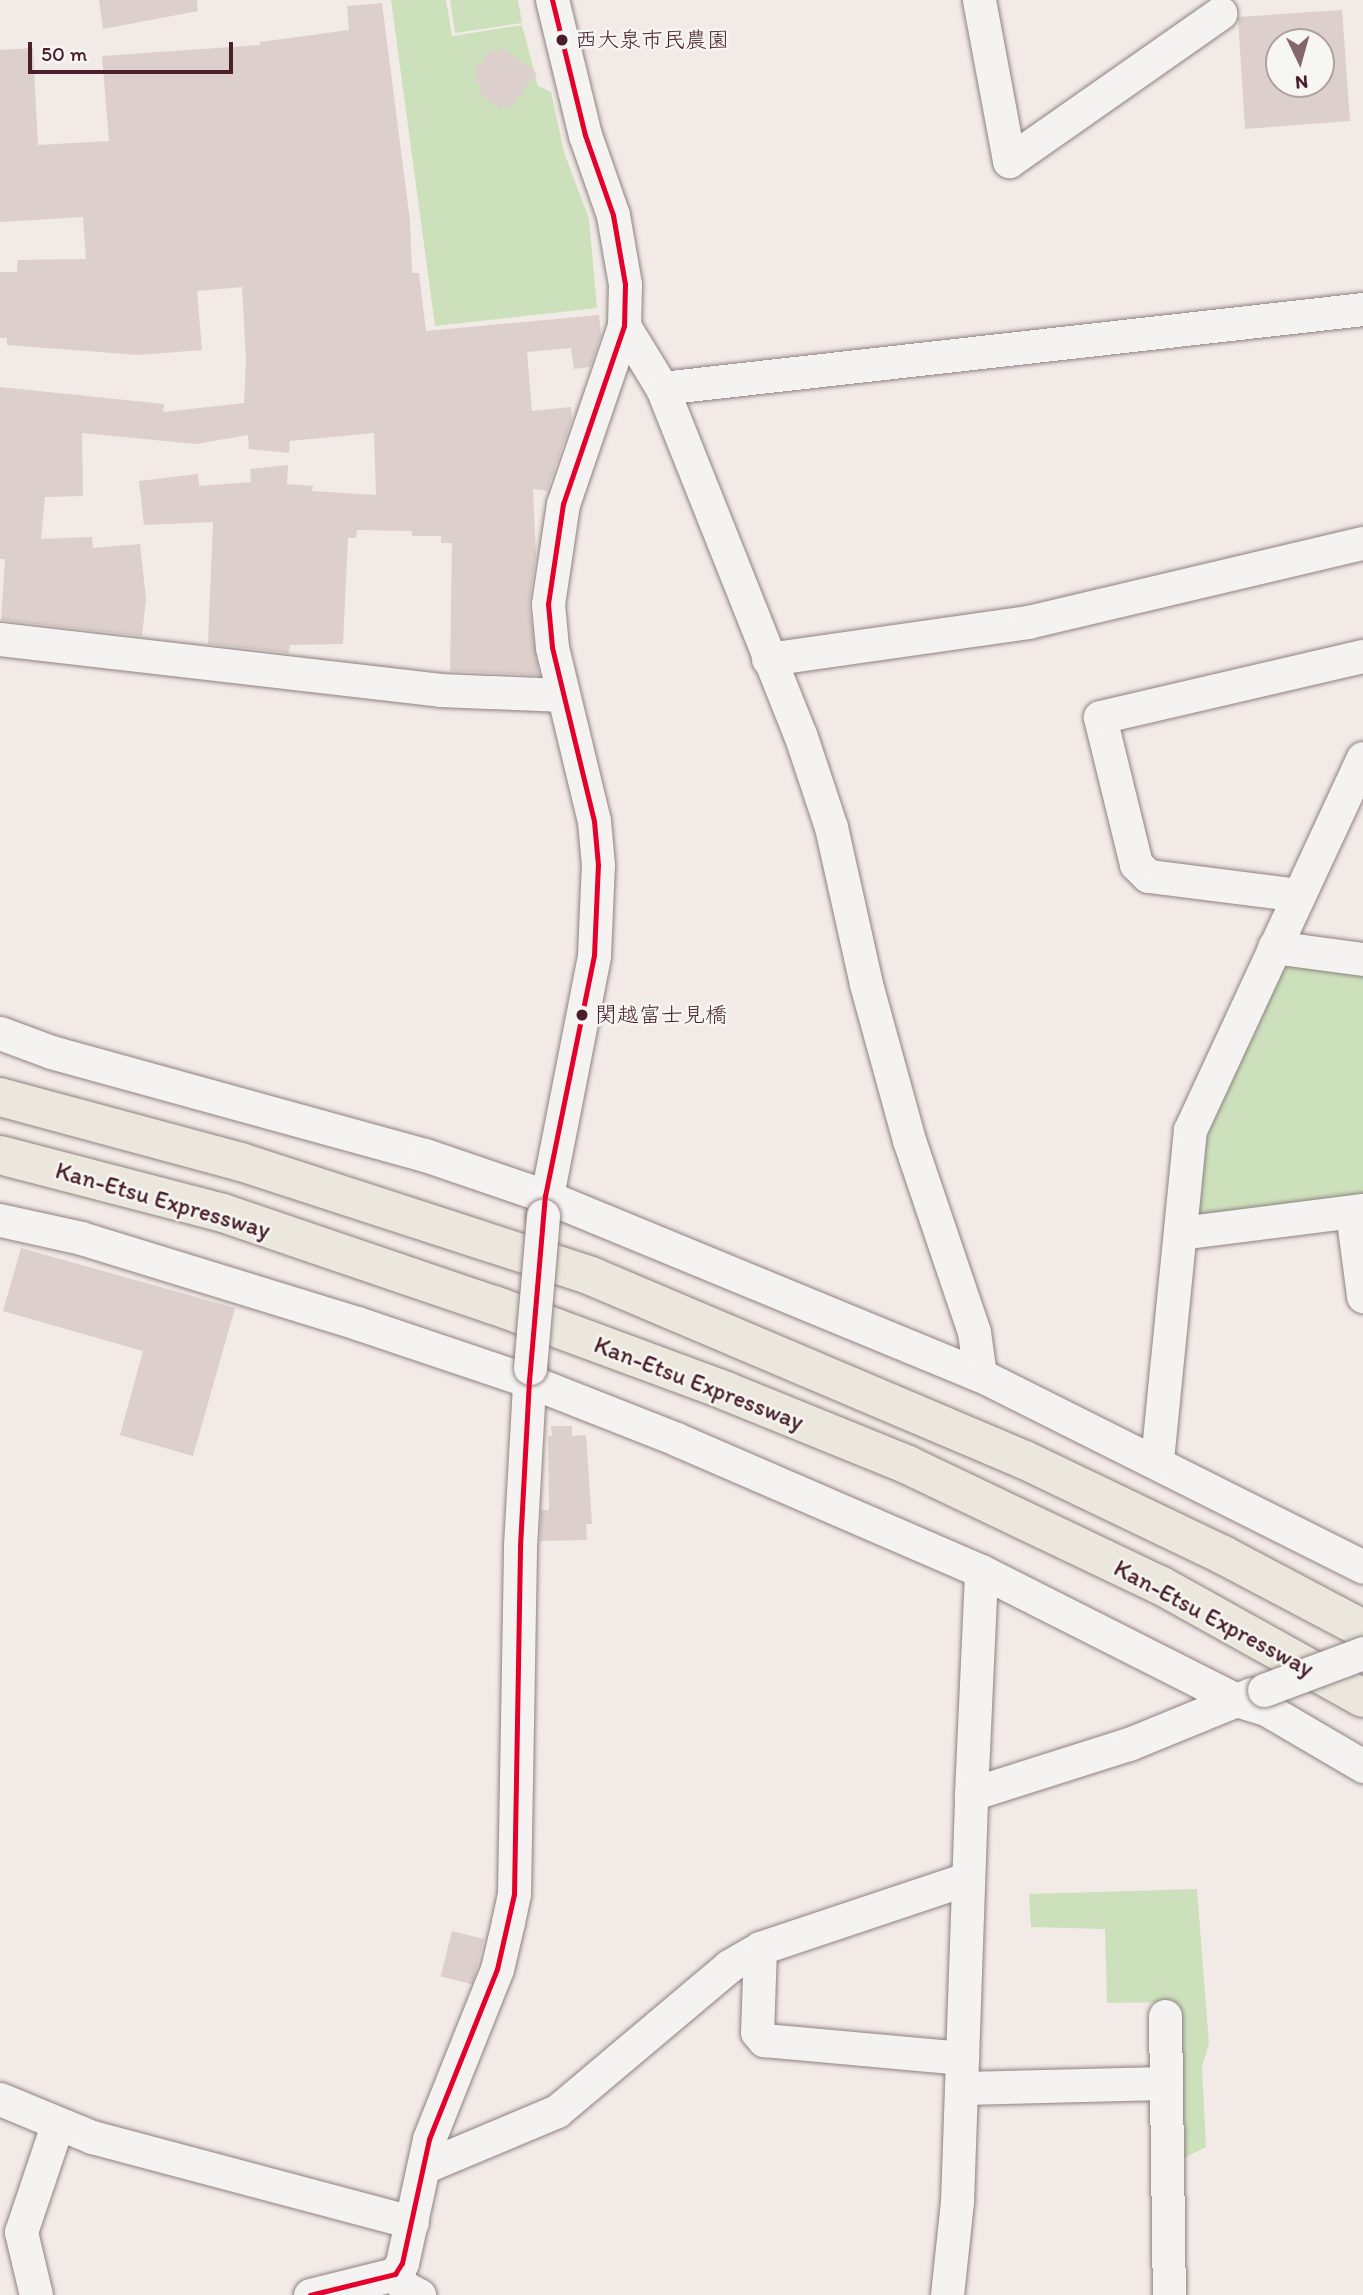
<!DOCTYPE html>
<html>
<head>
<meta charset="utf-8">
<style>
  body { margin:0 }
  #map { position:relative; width:1363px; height:2295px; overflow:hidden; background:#f2eae6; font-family:Itim,"Klee One",sans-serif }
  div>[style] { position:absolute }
  .green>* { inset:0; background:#cce1bb }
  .building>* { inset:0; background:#ddcfcb; transform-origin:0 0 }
  .roads { filter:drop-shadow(0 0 2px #8e8282) drop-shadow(0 0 2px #8e8282) }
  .minor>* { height:33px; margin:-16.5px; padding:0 16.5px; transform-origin:16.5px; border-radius:16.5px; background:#f5f3f1 }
  .motorway>* { height:38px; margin:-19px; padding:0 19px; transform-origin:19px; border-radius:19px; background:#ebe7dd }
  .bridges { filter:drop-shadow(0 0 2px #8e8282) drop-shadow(0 0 2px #8e8282) }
  .minor-bridge>* { height:33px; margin:-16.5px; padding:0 16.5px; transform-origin:16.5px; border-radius:16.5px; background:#f5f3f1 }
  .bus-1>* { height:5px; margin:-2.5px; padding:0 2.5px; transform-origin:2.5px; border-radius:2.5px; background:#e4002b }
  .dots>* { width:19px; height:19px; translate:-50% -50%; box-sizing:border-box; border:4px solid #f6f6f2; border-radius:50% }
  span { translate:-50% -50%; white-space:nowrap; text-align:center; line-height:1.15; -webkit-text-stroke:5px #f6f6f2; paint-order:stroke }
  .bus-label { font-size:22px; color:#4a1f2b }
  .left { translate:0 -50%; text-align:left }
  .street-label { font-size:24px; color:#4a1f2b }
  .north { position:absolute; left:1265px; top:28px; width:70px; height:70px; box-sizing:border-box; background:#f6f6f2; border:2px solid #b1a0a2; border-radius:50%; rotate:175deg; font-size:19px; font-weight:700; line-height:28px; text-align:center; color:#4a1f2b }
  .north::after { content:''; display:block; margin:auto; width:24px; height:32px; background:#85666c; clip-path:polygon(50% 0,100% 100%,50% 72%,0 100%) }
  .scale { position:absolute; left:28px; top:42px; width:205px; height:32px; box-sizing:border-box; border:4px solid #4a1f2b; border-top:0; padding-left:9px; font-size:21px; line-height:24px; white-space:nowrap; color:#4a1f2b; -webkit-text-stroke:5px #f6f6f2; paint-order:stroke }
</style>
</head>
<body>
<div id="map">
  <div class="green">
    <div style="clip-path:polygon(391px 0,446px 0,452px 36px,522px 25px,538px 86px,551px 92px,564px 152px,589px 219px,597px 308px,435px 326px)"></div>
    <div style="clip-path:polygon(450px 0,518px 0,522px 23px,455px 33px)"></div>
    <div style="clip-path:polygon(1292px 964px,1363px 975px,1363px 1196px,1205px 1216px,1194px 1209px,1204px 1132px,1277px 972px)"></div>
    <div style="clip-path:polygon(1197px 1889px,1209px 2044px,1202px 2066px,1206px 2147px,1184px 2158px,1173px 2002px,1107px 2003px,1105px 1929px,1031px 1927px,1029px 1894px)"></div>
  </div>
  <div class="building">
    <div style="clip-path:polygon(99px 0,197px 0,198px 11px,103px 29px)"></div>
    <div style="clip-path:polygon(382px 3px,410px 221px,412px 273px,419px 273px,426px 331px,599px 315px,601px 335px,590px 367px,574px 369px,571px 348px,527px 352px,532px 411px,571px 407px,572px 419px,547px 491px,533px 489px,536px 556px,529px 605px,539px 675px,450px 671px,452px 543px,441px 543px,441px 536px,412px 536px,412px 531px,357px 530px,356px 538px,348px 538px,343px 644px,290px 645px,289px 653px,208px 644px,213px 522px,144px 525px,139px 481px,198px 474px,199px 486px,251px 482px,250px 469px,288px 465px,287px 484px,313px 486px,312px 491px,376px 495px,374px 433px,290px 441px,289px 453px,249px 449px,248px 435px,196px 444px,82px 433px,83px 496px,45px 497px,41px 539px,92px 537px,93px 548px,140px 544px,146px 599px,142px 636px,1px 620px,5px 559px,0 559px,0 387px,164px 404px,163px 412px,244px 403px,246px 360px,242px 287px,197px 291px,202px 350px,139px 355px,7px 345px,7px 338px,0 338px,0 272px,17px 272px,18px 260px,86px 259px,83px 217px,0 222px,0 50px,33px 48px,38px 145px,109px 141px,102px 56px,260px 45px,260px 42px,349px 30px,347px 6px)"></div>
    <div style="clip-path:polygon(evenodd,1342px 10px,1350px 121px,1245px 129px,1238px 17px,1342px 10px,1279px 42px,1321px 42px,1321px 85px,1279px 88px,1279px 42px)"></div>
    <div style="clip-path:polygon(502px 47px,537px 73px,510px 109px,504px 104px,500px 109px,478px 93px,482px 87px,475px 81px,479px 76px,474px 72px,491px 49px,498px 53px)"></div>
    <div style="clip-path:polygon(21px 1248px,235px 1308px,193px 1456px,120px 1435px,143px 1351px,3px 1311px)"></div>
    <div style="clip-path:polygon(551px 1426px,572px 1426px,572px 1436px,586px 1435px,592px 1524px,586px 1524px,587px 1540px,540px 1541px,541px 1510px,549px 1510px,548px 1436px,552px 1436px)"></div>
    <div style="left:452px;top:1931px;width:33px;height:47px;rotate:14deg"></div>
  </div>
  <div class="roads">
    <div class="minor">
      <div style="left:979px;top:0;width:164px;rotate:79.4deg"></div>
      <div style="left:1009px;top:161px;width:258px;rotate:-35deg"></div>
      <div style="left:624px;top:326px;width:73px;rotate:58.5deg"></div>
      <div style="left:662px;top:388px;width:373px;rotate:68.3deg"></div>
      <div style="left:800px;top:734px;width:98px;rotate:71.6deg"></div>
      <div style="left:831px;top:827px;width:161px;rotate:77.4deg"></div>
      <div style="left:866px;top:984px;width:162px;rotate:74.6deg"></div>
      <div style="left:909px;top:1140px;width:203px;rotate:71.3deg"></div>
      <div style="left:974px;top:1332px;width:43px;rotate:82.1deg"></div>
      <div style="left:662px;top:388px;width:705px;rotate:-6.43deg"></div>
      <div style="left:0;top:639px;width:443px;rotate:6.6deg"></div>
      <div style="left:440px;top:690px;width:123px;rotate:2.3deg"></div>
      <div style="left:768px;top:659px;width:263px;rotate:-8.1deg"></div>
      <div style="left:1028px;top:622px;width:344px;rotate:-13.3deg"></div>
      <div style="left:1299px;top:895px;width:152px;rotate:-172.8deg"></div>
      <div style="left:1148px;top:876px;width:17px;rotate:-135deg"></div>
      <div style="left:1136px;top:864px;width:151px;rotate:-103.8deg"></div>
      <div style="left:1100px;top:717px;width:270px;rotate:-13.1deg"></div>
      <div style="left:1274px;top:947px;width:90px;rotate:7.7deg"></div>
      <div style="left:0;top:1033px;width:54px;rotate:20.4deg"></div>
      <div style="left:51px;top:1052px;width:388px;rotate:15.4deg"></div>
      <div style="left:425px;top:1155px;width:127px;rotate:18.9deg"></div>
      <div style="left:545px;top:1196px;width:470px;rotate:22.4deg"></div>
      <div style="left:980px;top:1375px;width:428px;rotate:26.6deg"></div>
      <div style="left:1352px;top:1212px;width:85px;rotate:82.5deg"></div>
      <div style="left:543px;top:1216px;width:266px;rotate:-78.9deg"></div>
      <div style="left:594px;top:955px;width:90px;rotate:-87.5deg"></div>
      <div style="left:598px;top:865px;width:44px;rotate:-95.2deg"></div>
      <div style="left:594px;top:821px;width:179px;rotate:-103.6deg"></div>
      <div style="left:552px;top:647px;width:43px;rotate:-95.3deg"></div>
      <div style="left:548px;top:604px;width:101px;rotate:-81.5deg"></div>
      <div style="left:563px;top:504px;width:188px;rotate:-71.1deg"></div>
      <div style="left:624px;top:326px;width:42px;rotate:-88.6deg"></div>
      <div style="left:625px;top:284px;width:70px;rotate:-99.9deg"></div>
      <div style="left:613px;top:215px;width:85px;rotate:-109.3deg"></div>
      <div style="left:585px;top:135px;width:139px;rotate:-103.7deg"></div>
      <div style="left:0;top:1220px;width:83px;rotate:12.5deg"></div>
      <div style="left:81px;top:1238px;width:289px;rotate:17.1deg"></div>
      <div style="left:357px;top:1323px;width:182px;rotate:18.6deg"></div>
      <div style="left:529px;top:1381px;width:158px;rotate:21.5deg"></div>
      <div style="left:676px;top:1439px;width:332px;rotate:23.4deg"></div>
      <div style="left:981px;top:1571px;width:286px;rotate:26.8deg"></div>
      <div style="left:1236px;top:1700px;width:31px;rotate:17deg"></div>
      <div style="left:1266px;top:1709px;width:113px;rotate:30.4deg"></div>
      <div style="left:1180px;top:1233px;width:184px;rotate:-7.2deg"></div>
      <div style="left:1157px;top:1460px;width:332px;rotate:-84.3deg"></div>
      <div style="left:1190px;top:1130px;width:410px;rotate:-65.1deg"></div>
      <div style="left:971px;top:1794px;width:223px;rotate:-87.4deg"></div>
      <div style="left:760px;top:1948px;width:84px;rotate:92deg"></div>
      <div style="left:757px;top:2032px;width:11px;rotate:49deg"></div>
      <div style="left:764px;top:2040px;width:199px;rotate:5.2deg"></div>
      <div style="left:1165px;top:2016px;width:279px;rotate:89.2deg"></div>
      <div style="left:961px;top:2088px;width:205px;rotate:-1.4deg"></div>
      <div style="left:0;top:2099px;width:100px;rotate:22.4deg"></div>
      <div style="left:92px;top:2137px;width:331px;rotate:14.9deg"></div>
      <div style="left:424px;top:2167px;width:144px;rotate:-22.8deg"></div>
      <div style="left:557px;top:2111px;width:225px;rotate:-40.1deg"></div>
      <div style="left:729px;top:1966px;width:36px;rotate:-30deg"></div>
      <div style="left:760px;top:1948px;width:217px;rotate:-18.5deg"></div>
      <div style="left:395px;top:2274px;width:17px;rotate:54deg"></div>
      <div style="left:405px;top:2288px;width:16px;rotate:27deg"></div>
      <div style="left:36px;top:2295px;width:65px;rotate:-103.4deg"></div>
      <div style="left:21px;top:2232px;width:113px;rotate:-71.4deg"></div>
      <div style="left:310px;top:2295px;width:88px;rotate:-13.9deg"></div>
      <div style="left:395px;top:2274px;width:13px;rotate:-58deg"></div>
      <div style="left:402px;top:2263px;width:127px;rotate:-77.7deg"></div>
      <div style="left:429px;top:2139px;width:183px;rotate:-68.2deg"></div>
      <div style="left:497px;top:1969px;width:48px;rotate:-76.8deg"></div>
      <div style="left:508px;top:1922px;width:29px;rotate:-78deg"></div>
      <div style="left:514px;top:1894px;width:348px;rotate:-89deg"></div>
      <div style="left:520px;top:1546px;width:178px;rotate:-86.8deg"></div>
      <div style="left:947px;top:2295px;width:94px;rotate:-83.9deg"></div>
      <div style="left:957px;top:2202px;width:408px;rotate:-88deg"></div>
      <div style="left:971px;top:1794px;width:166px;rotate:-17.6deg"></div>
      <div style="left:1129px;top:1744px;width:132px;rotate:-22.3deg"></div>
    </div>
    <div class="motorway">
      <div style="left:0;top:1097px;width:250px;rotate:15.1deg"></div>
      <div style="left:241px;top:1162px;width:368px;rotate:18deg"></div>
      <div style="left:591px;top:1276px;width:471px;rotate:23deg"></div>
      <div style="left:1025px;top:1460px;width:220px;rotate:25.6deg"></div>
      <div style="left:1223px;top:1555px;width:158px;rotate:27.9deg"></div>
      <div style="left:0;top:1155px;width:230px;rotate:14.6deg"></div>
      <div style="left:223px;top:1213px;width:286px;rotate:18.8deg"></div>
      <div style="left:494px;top:1305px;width:247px;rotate:20.3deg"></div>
      <div style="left:726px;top:1391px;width:196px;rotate:22.1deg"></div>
      <div style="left:908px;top:1465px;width:279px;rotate:25.5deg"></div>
      <div style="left:1160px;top:1585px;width:232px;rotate:29.1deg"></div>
    </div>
  </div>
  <div class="bridges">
    <div class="minor-bridge">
      <div style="left:530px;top:1368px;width:153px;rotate:-85.1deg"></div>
      <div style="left:1264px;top:1690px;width:106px;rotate:-20.5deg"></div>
    </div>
  </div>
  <div class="bus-1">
    <div style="left:310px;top:2295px;width:88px;rotate:-13.9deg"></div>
    <div style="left:395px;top:2274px;width:13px;rotate:-58deg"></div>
    <div style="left:402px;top:2263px;width:127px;rotate:-77.7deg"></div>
    <div style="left:429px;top:2139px;width:183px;rotate:-68.2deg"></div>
    <div style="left:497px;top:1969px;width:77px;rotate:-77.2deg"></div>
    <div style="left:514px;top:1894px;width:348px;rotate:-89deg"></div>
    <div style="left:520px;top:1546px;width:165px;rotate:-86.9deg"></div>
    <div style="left:529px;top:1381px;width:186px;rotate:-85.1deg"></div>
    <div style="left:545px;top:1196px;width:246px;rotate:-78.5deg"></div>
    <div style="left:594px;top:955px;width:90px;rotate:-87.5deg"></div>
    <div style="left:598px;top:865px;width:44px;rotate:-95.2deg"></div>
    <div style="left:594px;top:821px;width:179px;rotate:-103.6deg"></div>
    <div style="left:552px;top:647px;width:43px;rotate:-95.3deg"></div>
    <div style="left:548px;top:604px;width:101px;rotate:-81.5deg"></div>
    <div style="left:563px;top:504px;width:188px;rotate:-71.1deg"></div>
    <div style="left:624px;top:326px;width:42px;rotate:-88.6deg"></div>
    <div style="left:625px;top:284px;width:70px;rotate:-99.9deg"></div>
    <div style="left:613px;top:215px;width:85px;rotate:-109.3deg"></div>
    <div style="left:585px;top:135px;width:139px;rotate:-103.7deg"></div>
  </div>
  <div class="dots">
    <div style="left:562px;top:40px;background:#4a1f2b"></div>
    <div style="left:582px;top:1015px;background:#4a1f2b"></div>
  </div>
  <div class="bus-label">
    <span class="left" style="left:575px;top:40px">西大泉市民農園</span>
    <span class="left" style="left:595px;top:1015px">関越富士見橋</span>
  </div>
  <div class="street-label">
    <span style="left:163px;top:1200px;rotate:16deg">Kan-Etsu Expressway</span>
    <span style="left:699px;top:1383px;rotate:21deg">Kan-Etsu Expressway</span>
    <span style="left:1214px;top:1618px;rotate:28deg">Kan-Etsu Expressway</span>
  </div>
  <div class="north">N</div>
  <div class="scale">50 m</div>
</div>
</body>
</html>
